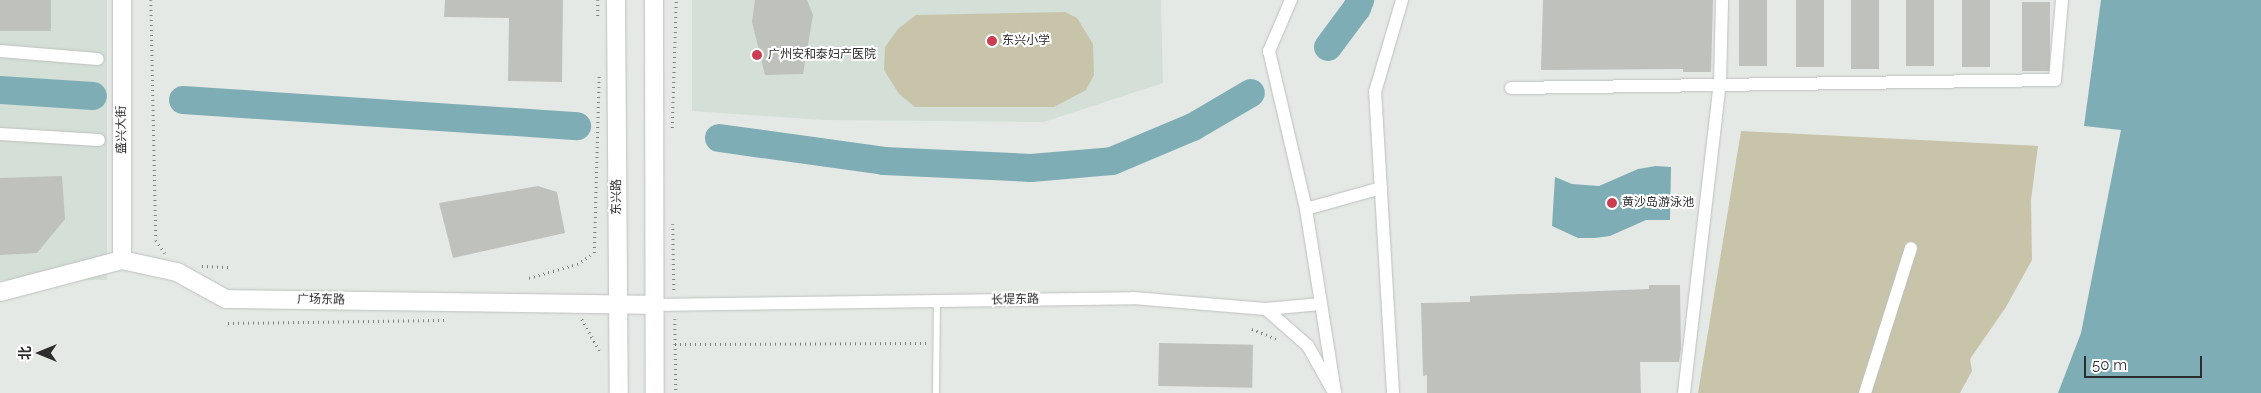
<!DOCTYPE html>
<html>
<head>
<meta charset="utf-8">
<style>
  body { margin:0 }
  #map { position:relative; width:2261px; height:393px; overflow:hidden; background:#e5e9e6; font-family:Raleway,"Noto Sans SC",sans-serif }
  div>[style] { position:absolute }
  .built>* { inset:0; background:#d4dfd7; transform-origin:0 0 }
  .green>* { inset:0; background:#c8c4aa }
  .water>* { inset:0; background:#7fadb5 }
  .river>* { height:28px; margin:-14px; padding:0 14px; transform-origin:14px; border-radius:14px; background:#7fadb5 }
  .building>* { inset:0; background:#bfc1bc; transform-origin:0 0 }
  .path>* { height:2.5px; margin-top:-1.25px; transform-origin:0; background:repeating-linear-gradient(90deg,#7f8280 0 1px,transparent 0 5px) }
  .roads { filter:drop-shadow(0 0 1px #bdc1be) drop-shadow(0 0 1px #bdc1be) }
  .lane>* { height:6px; margin:-3px; padding:0 3px; transform-origin:3px; border-radius:3px; background:#fff }
  .street>* { height:12px; margin:-6px; padding:0 6px; transform-origin:6px; border-radius:6px; background:#fff }
  .secondary>* { height:18px; margin:-9px; padding:0 9px; transform-origin:9px; border-radius:9px; background:#fff }
  .dots>* { width:14px; height:14px; translate:-50% -50%; box-sizing:border-box; border:2px solid #fff; border-radius:50% }
  span { translate:-50% -50%; white-space:nowrap; text-align:center; line-height:1.15; -webkit-text-stroke:4px #fff; paint-order:stroke }
  .poi-label { font-size:12px; color:#2c2e2d }
  .left { translate:0 -50%; text-align:left }
  .street-label { font-size:12px; color:#2c2e2d }
  .north { position:absolute; left:15px; top:328px; width:50px; height:50px; -webkit-text-stroke:4px #fff; paint-order:stroke; rotate:270deg; font-size:14px; font-weight:700; line-height:20px; text-align:center; color:#2c2e2d }
  .north::after { content:''; display:block; margin:auto; width:18px; height:22px; background:#2c2e2d; clip-path:polygon(50% 0,100% 100%,50% 72%,0 100%) }
  .scale { position:absolute; left:2084px; top:356px; width:118px; height:22px; box-sizing:border-box; border:2px solid #2c2e2d; border-top:0; padding-left:6px; font-size:15px; line-height:18px; white-space:nowrap; color:#2c2e2d; -webkit-text-stroke:4px #fff; paint-order:stroke }
</style>
</head>
<body>
<div id="map">
  <div class="built">
    <div style="left:0;top:0;width:107px;height:280px"></div>
    <div style="clip-path:polygon(692px 0,1161px 0,1163px 83px,1044px 122px,823px 120px,692px 111px)"></div>
  </div>
  <div class="green">
    <div style="clip-path:polygon(1065px 12px,1077px 18px,1093px 44px,1094px 75px,1086px 90px,1054px 107px,915px 107px,899px 94px,884px 70px,885px 47px,898px 29px,916px 15px)"></div>
    <div style="clip-path:polygon(1741px 131px,2038px 146px,2031px 200px,2032px 260px,2006px 307px,1970px 359px,1972px 371px,1960px 393px,1698px 393px)"></div>
  </div>
  <div class="water">
    <div style="clip-path:polygon(2101px 0,2261px 0,2261px 393px,2058px 393px,2081px 333px,2121px 130px,2084px 126px)"></div>
    <div style="clip-path:polygon(1656px 166px,1671px 167px,1670px 220px,1646px 220px,1610px 236px,1595px 238px,1578px 238px,1552px 226px,1555px 177px,1572px 184px,1599px 186px,1638px 169px)"></div>
  </div>
  <div class="river">
    <div style="left:1328px;top:47px;width:49px;rotate:-53.4deg"></div>
    <div style="left:1357px;top:8px;width:9px;rotate:-69deg"></div>
    <div style="left:0;top:90px;width:93px;rotate:3.7deg"></div>
    <div style="left:183px;top:100px;width:395px;rotate:3.8deg"></div>
    <div style="left:719px;top:138px;width:167px;rotate:7.9deg"></div>
    <div style="left:884px;top:161px;width:147px;rotate:2.7deg"></div>
    <div style="left:1031px;top:168px;width:81px;rotate:-4.9deg"></div>
    <div style="left:1112px;top:161px;width:88px;rotate:-22.8deg"></div>
    <div style="left:1193px;top:127px;width:67px;rotate:-30.4deg"></div>
  </div>
  <div class="building">
    <div style="left:0;top:0;width:51px;height:31px"></div>
    <div style="clip-path:polygon(445px 0,563px 0,562px 82px,508px 81px,509px 18px,444px 17px)"></div>
    <div style="clip-path:polygon(755px 0,807px 0,813px 15px,803px 74px,765px 75px,752px 22px)"></div>
    <div style="clip-path:polygon(1543px 0,1713px 0,1711px 72px,1683px 72px,1683px 69px,1541px 70px)"></div>
    <div style="left:1739px;top:0;width:28px;height:66px"></div>
    <div style="left:1796px;top:0;width:28px;height:67px"></div>
    <div style="left:1851px;top:0;width:28px;height:69px"></div>
    <div style="left:1906px;top:0;width:28px;height:66px"></div>
    <div style="left:1962px;top:0;width:28px;height:67px"></div>
    <div style="left:2022px;top:2px;width:28px;height:69px"></div>
    <div style="clip-path:polygon(62px 176px,65px 219px,37px 253px,0 255px,0 178px)"></div>
    <div style="clip-path:polygon(538px 186px,557px 192px,565px 233px,453px 258px,439px 203px)"></div>
    <div style="clip-path:polygon(1649px 285px,1680px 285px,1681px 349px,1679px 362px,1640px 362px,1641px 393px,1427px 393px,1427px 375px,1423px 376px,1421px 303px,1470px 302px,1470px 296px,1649px 289px)"></div>
    <div style="left:1159px;top:343px;width:94px;height:43px;rotate:1deg"></div>
  </div>
  <div class="path">
    <div style="left:151px;top:0;width:240px;rotate:88.8deg"></div>
    <div style="left:156px;top:240px;width:16px;rotate:55deg"></div>
    <div style="left:598px;top:0;width:16px;rotate:90deg"></div>
    <div style="left:672px;top:128px;width:128px;rotate:-88.2deg"></div>
    <div style="left:673px;top:224px;width:67px;rotate:89.1deg"></div>
    <div style="left:202px;top:266px;width:26px;rotate:2deg"></div>
    <div style="left:529px;top:278px;width:50px;rotate:-16.3deg"></div>
    <div style="left:577px;top:264px;width:20px;rotate:-33deg"></div>
    <div style="left:594px;top:253px;width:179px;rotate:-88.4deg"></div>
    <div style="left:582px;top:319px;width:39px;rotate:61deg"></div>
    <div style="left:675px;top:319px;width:74px;rotate:89.2deg"></div>
    <div style="left:228px;top:323px;width:216px;rotate:-0.8deg"></div>
    <div style="left:1252px;top:329px;width:29px;rotate:22deg"></div>
    <div style="left:675px;top:344px;width:251px;rotate:-0.2deg"></div>
  </div>
  <div class="roads">
    <div class="lane">
      <div style="left:936px;top:393px;width:92px;rotate:-89.4deg"></div>
    </div>
    <div class="street">
      <div style="left:1291px;top:0;width:56px;rotate:113.3deg"></div>
      <div style="left:1269px;top:51px;width:162px;rotate:76.8deg"></div>
      <div style="left:1306px;top:209px;width:186px;rotate:81deg"></div>
      <div style="left:0;top:51px;width:98px;rotate:4.7deg"></div>
      <div style="left:1511px;top:88px;width:544px;rotate:-0.84deg"></div>
      <div style="left:2055px;top:80px;width:80px;rotate:-85deg"></div>
      <div style="left:0;top:134px;width:99px;rotate:3.5deg"></div>
      <div style="left:1306px;top:209px;width:78px;rotate:-15.6deg"></div>
      <div style="left:654px;top:305px;width:479px;rotate:-0.8deg"></div>
      <div style="left:1133px;top:298px;width:133px;rotate:4.7deg"></div>
      <div style="left:1266px;top:309px;width:55px;rotate:-5.2deg"></div>
      <div style="left:1266px;top:309px;width:56px;rotate:41.4deg"></div>
      <div style="left:1308px;top:346px;width:49px;rotate:60.8deg"></div>
      <div style="left:1393px;top:393px;width:302px;rotate:-93.4deg"></div>
      <div style="left:1375px;top:92px;width:96px;rotate:-73.6deg"></div>
      <div style="left:1684px;top:393px;width:311px;rotate:-83.4deg"></div>
      <div style="left:1720px;top:84px;width:84px;rotate:-88.6deg"></div>
      <div style="left:1865px;top:393px;width:152px;rotate:-72.4deg"></div>
    </div>
    <div class="secondary">
      <div style="left:122px;top:0;width:260px;rotate:90deg"></div>
      <div style="left:616px;top:0;width:393px;rotate:89.6deg"></div>
      <div style="left:654px;top:0;width:393px;rotate:89.9deg"></div>
      <div style="left:0;top:292px;width:126px;rotate:-14.7deg"></div>
      <div style="left:122px;top:260px;width:56px;rotate:12.3deg"></div>
      <div style="left:177px;top:272px;width:56px;rotate:28.9deg"></div>
      <div style="left:226px;top:299px;width:428px;rotate:0.8deg"></div>
    </div>
  </div>
  <div class="dots">
    <div style="left:992px;top:41px;background:#cd3d52"></div>
    <div style="left:757px;top:55px;background:#cd3d52"></div>
    <div style="left:1612px;top:203px;background:#cd3d52"></div>
  </div>
  <div class="poi-label">
    <span class="left" style="left:1002px;top:41px">东兴小学</span>
    <span class="left" style="left:768px;top:55px">广州安和泰妇产医院</span>
    <span class="left" style="left:1622px;top:203px">黄沙岛游泳池</span>
  </div>
  <div class="street-label">
    <span style="left:122px;top:130px;rotate:-90deg">盛兴大街</span>
    <span style="left:617px;top:197px;rotate:-90deg">东兴路</span>
    <span style="left:321px;top:300px;rotate:1deg">广场东路</span>
    <span style="left:1015px;top:300px;rotate:-1deg">长堤东路</span>
  </div>
  <div class="north">北</div>
  <div class="scale">50 m</div>
</div>
</body>
</html>
